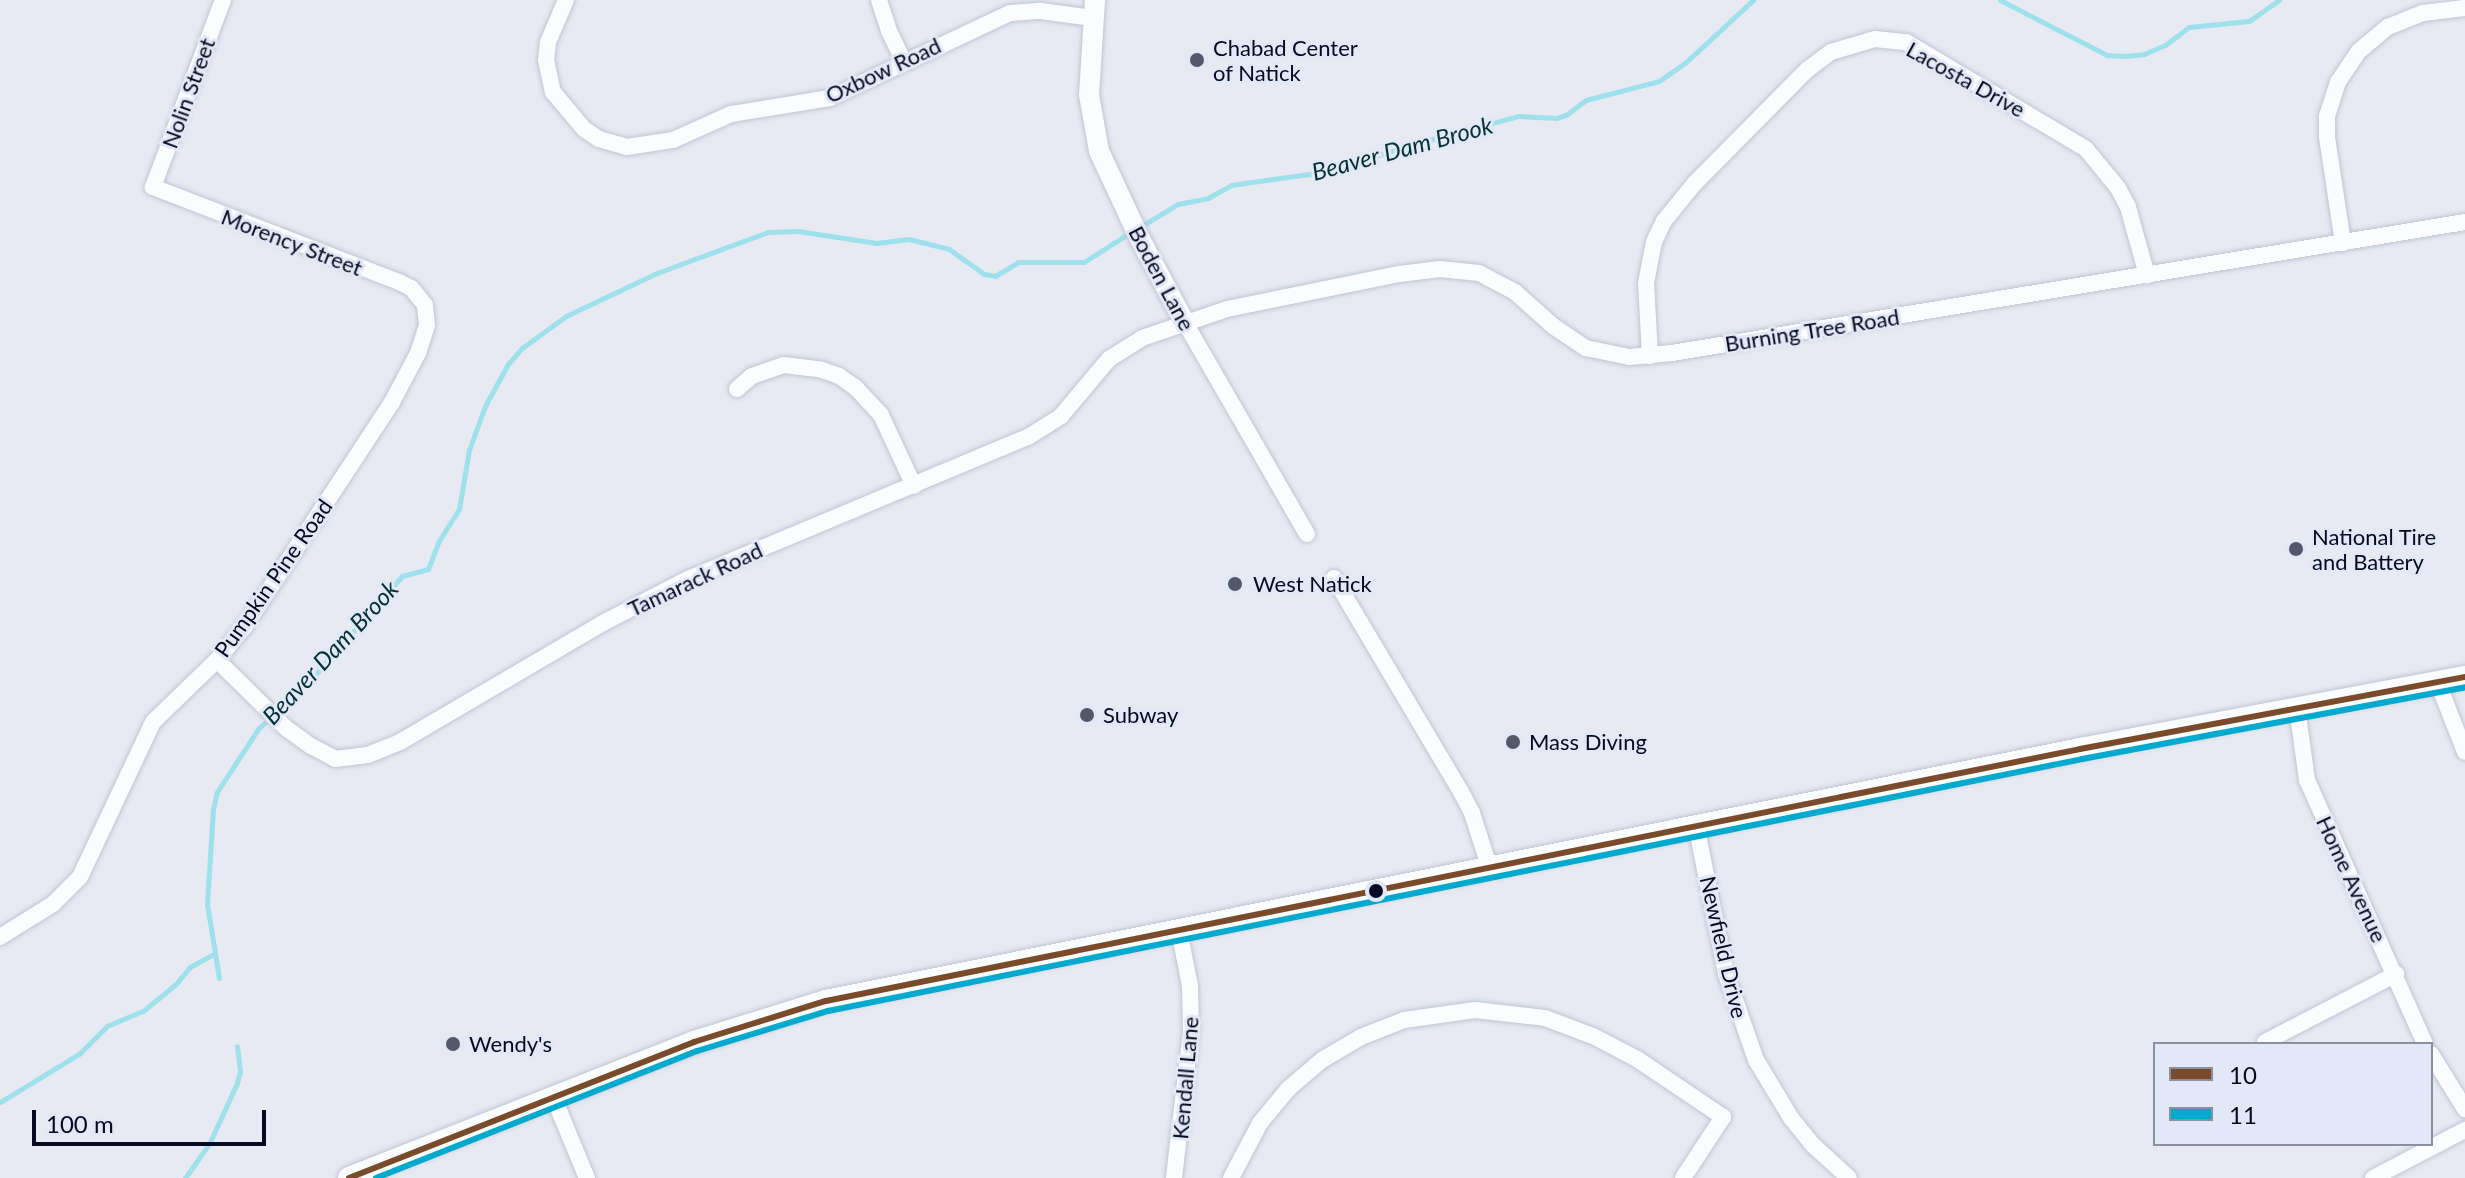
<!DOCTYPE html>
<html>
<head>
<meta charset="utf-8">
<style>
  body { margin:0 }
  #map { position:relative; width:2465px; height:1178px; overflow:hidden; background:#e7eaf2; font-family:Lato,sans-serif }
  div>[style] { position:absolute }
  .stream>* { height:5px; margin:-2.5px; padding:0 2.5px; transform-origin:2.5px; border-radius:2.5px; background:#9ee0ec }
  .roads { filter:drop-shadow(0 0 2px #bfc5d4) drop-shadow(0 0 2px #bfc5d4) }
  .minor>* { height:16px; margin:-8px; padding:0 8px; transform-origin:8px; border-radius:8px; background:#fbfcfd }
  .tertiary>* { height:20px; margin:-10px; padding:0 10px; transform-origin:10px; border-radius:10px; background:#fbfcfd }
  .secondary>* { height:22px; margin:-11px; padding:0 11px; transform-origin:11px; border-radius:11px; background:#fbfcfd }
  .bus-1>* { height:6px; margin:-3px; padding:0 3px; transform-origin:3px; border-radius:3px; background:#7a4b2a }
  .bus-2>* { height:6px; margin:-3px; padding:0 3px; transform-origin:3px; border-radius:3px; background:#00a9ce }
  .dots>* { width:22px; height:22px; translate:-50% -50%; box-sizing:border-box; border:4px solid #e2e8f6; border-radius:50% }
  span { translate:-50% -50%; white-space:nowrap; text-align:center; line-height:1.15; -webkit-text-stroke:6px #e2e8f6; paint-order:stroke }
  .poi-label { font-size:22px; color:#050a22 }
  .left { translate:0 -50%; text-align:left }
  .street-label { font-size:22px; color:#050a22 }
  .water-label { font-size:24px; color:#023137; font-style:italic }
  .legend { position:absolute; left:2153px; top:1042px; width:280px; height:104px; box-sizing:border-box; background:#e2e8f6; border:2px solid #8a8fa1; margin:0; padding:10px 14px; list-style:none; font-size:24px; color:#050a22 }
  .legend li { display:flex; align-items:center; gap:16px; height:40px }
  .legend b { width:40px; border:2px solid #8a8fa1 }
  .scale { position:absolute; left:32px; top:1110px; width:234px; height:36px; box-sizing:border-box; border:4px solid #050a22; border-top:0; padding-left:10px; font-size:24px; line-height:28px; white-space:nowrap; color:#050a22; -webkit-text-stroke:6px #e2e8f6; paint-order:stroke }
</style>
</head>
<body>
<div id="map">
  <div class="stream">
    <div style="left:2000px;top:0;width:120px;rotate:27.2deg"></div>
    <div style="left:2107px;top:55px;width:16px;rotate:4deg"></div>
    <div style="left:2123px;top:56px;width:21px;rotate:-5deg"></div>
    <div style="left:2144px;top:54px;width:23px;rotate:-23deg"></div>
    <div style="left:2165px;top:45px;width:30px;rotate:-37deg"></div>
    <div style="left:2189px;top:27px;width:60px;rotate:-5.7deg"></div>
    <div style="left:2249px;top:21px;width:37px;rotate:-35deg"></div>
    <div style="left:1140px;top:227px;width:44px;rotate:-31.2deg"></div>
    <div style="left:1178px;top:204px;width:31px;rotate:-11deg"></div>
    <div style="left:1208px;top:198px;width:26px;rotate:-29deg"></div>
    <div style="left:1231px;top:185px;width:101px;rotate:-8deg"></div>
    <div style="left:1331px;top:171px;width:76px;rotate:-18.4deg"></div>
    <div style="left:1403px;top:147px;width:120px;rotate:-15deg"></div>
    <div style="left:1519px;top:116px;width:37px;rotate:3deg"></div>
    <div style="left:1556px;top:118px;width:10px;rotate:-17deg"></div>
    <div style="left:1566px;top:115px;width:25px;rotate:-37deg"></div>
    <div style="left:1586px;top:100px;width:75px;rotate:-14.6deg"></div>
    <div style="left:1659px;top:81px;width:32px;rotate:-35deg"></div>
    <div style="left:1685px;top:63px;width:93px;rotate:-42.8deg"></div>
    <div style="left:219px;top:978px;width:75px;rotate:-99.2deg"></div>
    <div style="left:207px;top:904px;width:95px;rotate:-86.4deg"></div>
    <div style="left:213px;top:809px;width:17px;rotate:-77deg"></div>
    <div style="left:217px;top:792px;width:75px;rotate:-56.9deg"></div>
    <div style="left:258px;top:729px;width:76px;rotate:-43.4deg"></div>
    <div style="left:313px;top:677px;width:135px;rotate:-48.6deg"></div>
    <div style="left:402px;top:576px;width:27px;rotate:-15deg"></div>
    <div style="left:428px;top:569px;width:30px;rotate:-69deg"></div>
    <div style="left:439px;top:541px;width:38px;rotate:-58deg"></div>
    <div style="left:459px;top:509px;width:60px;rotate:-80.4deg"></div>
    <div style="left:469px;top:450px;width:47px;rotate:-70deg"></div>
    <div style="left:485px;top:406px;width:48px;rotate:-61.3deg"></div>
    <div style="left:508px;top:364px;width:21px;rotate:-49deg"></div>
    <div style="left:522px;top:348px;width:54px;rotate:-36deg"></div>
    <div style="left:566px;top:316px;width:101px;rotate:-25.3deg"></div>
    <div style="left:657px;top:273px;width:118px;rotate:-20.3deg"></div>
    <div style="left:768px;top:232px;width:30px;rotate:-2deg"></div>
    <div style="left:798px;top:231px;width:79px;rotate:8.7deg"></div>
    <div style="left:876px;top:243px;width:33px;rotate:-7deg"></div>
    <div style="left:909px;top:239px;width:41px;rotate:14deg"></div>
    <div style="left:949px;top:249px;width:43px;rotate:35.5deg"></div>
    <div style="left:984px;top:274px;width:11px;rotate:10deg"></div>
    <div style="left:995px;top:276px;width:27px;rotate:-31deg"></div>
    <div style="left:1018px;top:262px;width:66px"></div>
    <div style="left:1084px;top:262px;width:56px;rotate:-32.6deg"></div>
    <div style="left:0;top:1102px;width:92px;rotate:-31.3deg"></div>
    <div style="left:79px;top:1054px;width:40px;rotate:-45deg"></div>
    <div style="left:107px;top:1026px;width:39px;rotate:-23deg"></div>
    <div style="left:143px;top:1011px;width:43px;rotate:-39.3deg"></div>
    <div style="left:176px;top:984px;width:22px;rotate:-51deg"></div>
    <div style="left:190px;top:967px;width:25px;rotate:-29deg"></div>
    <div style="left:185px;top:1178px;width:42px;rotate:-54.8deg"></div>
    <div style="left:209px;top:1144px;width:67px;rotate:-65.3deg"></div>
    <div style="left:237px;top:1083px;width:12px;rotate:-76deg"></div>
    <div style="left:240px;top:1071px;width:25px;rotate:-97deg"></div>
  </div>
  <div class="roads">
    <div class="minor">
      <div style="left:566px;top:0;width:46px;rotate:113.2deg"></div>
      <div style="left:548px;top:42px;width:18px;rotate:96deg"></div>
      <div style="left:546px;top:60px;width:33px;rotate:78deg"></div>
      <div style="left:553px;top:92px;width:48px;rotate:50deg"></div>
      <div style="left:584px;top:129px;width:18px;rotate:34deg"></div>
      <div style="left:599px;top:139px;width:29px;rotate:16deg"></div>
      <div style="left:627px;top:147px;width:47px;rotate:-8.7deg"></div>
      <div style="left:673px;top:140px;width:64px;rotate:-24.1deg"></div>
      <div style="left:731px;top:114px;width:100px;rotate:-9.2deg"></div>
      <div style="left:830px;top:98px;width:199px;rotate:-25.3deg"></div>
      <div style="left:1010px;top:13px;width:31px;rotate:-4deg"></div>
      <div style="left:1041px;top:11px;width:52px;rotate:7.7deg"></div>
      <div style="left:879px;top:0;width:33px;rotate:72deg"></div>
      <div style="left:889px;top:31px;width:34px;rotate:64deg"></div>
      <div style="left:2343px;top:243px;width:107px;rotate:-98.6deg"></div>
      <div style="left:2327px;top:137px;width:21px;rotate:-90deg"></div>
      <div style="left:2327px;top:116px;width:36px;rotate:-72deg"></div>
      <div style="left:2338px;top:82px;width:37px;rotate:-56deg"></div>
      <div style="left:2359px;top:51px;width:38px;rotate:-40deg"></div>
      <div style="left:2388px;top:27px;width:38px;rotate:-22deg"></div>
      <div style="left:2423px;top:13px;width:42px;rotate:-6.8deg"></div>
      <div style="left:1184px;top:321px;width:246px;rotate:60deg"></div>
      <div style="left:1650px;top:356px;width:73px;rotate:-93.1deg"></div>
      <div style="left:1646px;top:283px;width:42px;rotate:-79deg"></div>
      <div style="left:1654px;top:242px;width:23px;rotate:-65deg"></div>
      <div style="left:1664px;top:221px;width:48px;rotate:-51deg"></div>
      <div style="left:1694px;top:184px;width:161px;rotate:-45.3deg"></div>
      <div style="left:1807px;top:70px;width:30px;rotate:-37deg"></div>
      <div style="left:1831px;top:52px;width:46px;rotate:-16.5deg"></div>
      <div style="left:1875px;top:39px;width:31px;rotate:6deg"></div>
      <div style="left:1906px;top:42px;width:209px;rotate:30.7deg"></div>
      <div style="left:2086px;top:149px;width:50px;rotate:50.6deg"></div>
      <div style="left:2118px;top:188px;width:21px;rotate:62deg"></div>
      <div style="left:2128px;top:207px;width:71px;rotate:74.4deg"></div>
      <div style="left:737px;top:389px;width:20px;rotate:-41deg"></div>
      <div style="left:752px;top:376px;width:34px;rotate:-19deg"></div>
      <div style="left:784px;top:365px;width:38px;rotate:7deg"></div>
      <div style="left:822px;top:370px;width:18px;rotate:19deg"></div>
      <div style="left:839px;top:376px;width:19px;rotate:35deg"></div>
      <div style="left:855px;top:387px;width:38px;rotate:47deg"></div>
      <div style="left:881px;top:415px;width:78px;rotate:65.1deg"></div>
      <div style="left:1334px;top:578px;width:249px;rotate:59.3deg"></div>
      <div style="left:1461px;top:792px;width:24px;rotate:62deg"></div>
      <div style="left:1472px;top:813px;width:56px;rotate:72.2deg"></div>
      <div style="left:217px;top:660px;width:97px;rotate:44.6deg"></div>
      <div style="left:286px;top:728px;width:31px;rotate:36deg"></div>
      <div style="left:311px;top:746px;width:27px;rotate:28deg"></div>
      <div style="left:335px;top:759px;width:33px;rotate:-7deg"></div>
      <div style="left:368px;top:755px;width:35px;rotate:-22deg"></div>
      <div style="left:400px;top:742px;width:235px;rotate:-30.4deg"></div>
      <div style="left:603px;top:623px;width:96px;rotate:-27.4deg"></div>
      <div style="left:688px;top:579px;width:368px;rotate:-22.7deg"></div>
      <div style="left:1028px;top:437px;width:39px;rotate:-32deg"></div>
      <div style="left:1061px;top:416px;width:75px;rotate:-49.9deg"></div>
      <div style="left:1109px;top:359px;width:39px;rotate:-32deg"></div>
      <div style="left:1142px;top:338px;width:90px;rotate:-18.8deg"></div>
      <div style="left:1227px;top:309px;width:176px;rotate:-11.5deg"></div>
      <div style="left:1399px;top:274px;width:41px;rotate:-7deg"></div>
      <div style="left:1440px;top:269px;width:39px;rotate:6deg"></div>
      <div style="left:1479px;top:273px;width:41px;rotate:27.8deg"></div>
      <div style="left:1515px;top:292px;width:51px;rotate:41.8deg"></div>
      <div style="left:1553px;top:326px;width:40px;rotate:34deg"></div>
      <div style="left:1586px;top:348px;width:44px;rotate:11.8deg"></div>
      <div style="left:1629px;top:357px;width:43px;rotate:-5.3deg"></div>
      <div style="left:1672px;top:353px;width:804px;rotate:-9.38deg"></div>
      <div style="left:2438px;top:683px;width:74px;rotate:68.6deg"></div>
      <div style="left:2297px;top:708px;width:73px;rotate:82.1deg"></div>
      <div style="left:2307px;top:780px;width:289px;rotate:65.9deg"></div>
      <div style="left:1696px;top:825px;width:152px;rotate:78.6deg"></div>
      <div style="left:1726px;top:974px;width:91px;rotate:70.8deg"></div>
      <div style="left:1756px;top:1060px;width:68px;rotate:58.9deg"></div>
      <div style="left:1791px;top:1118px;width:36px;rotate:51deg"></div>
      <div style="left:1814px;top:1146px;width:47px;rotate:42.4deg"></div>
      <div style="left:0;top:937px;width:62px;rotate:-31.9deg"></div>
      <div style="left:53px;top:904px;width:38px;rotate:-45deg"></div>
      <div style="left:80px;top:877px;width:171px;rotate:-64.8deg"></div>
      <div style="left:153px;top:722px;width:89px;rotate:-44.1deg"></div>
      <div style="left:217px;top:660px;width:44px;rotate:-50.5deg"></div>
      <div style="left:245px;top:626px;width:266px;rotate:-56.7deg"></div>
      <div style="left:391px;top:404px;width:58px;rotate:-62.1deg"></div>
      <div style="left:418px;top:353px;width:29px;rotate:-72deg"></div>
      <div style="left:427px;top:325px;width:20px;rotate:-96deg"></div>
      <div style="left:425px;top:305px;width:22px;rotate:-129deg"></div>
      <div style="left:411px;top:288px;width:13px;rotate:-153deg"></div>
      <div style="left:399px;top:282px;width:264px;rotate:-158.9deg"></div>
      <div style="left:153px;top:187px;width:200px;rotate:-69.5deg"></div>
      <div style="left:2265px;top:1042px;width:148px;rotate:-27.4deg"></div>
      <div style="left:2431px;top:1054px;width:65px;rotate:58.3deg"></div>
      <div style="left:553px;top:1096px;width:89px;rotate:67.5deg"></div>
      <div style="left:1174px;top:1178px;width:149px;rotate:-83.4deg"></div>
      <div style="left:1191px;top:1030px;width:44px;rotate:-91.3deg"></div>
      <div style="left:1190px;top:986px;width:57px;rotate:-101.1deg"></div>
      <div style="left:1231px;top:1178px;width:62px;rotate:-62.2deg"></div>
      <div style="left:1260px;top:1123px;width:44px;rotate:-50.5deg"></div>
      <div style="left:1288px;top:1089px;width:45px;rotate:-40.5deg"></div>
      <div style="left:1322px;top:1060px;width:45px;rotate:-30.5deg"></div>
      <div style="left:1361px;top:1037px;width:46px;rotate:-21.6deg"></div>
      <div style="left:1404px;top:1020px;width:72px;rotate:-8deg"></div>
      <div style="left:1475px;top:1010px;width:70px;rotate:6.5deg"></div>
      <div style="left:1545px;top:1018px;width:51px;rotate:20.6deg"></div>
      <div style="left:1593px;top:1036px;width:50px;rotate:27.6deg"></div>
      <div style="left:1637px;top:1059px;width:104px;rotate:34deg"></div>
      <div style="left:1723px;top:1117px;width:73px;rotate:123.3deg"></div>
      <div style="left:2373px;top:1178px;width:104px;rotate:-27.6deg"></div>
    </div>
    <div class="tertiary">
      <div style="left:1095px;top:0;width:95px;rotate:93.6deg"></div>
      <div style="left:1089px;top:95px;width:57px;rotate:79.9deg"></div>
      <div style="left:1099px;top:151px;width:97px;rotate:65deg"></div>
      <div style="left:1140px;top:239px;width:93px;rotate:61.8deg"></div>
    </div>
    <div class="secondary">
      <div style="left:349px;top:1178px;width:371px;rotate:-21.5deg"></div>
      <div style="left:694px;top:1042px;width:138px;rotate:-17.3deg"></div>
      <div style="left:826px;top:1001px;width:1279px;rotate:-11.36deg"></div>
      <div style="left:2080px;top:749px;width:392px;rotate:-10.6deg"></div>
    </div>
  </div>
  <div class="bus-1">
    <div style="left:349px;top:1178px;width:371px;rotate:-21.5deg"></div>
    <div style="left:694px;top:1042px;width:138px;rotate:-17.3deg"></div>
    <div style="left:826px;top:1001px;width:1279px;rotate:-11.36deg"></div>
    <div style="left:2080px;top:749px;width:392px;rotate:-10.6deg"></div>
  </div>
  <div class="bus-2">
    <div style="left:376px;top:1178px;width:345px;rotate:-21.6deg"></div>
    <div style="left:697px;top:1051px;width:137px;rotate:-17deg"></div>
    <div style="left:828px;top:1011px;width:1279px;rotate:-11.36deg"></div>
    <div style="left:2082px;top:759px;width:390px;rotate:-10.6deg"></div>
  </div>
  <div class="dots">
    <div style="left:1197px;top:60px;background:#54586b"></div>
    <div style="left:2296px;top:549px;background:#54586b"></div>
    <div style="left:1235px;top:584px;background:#54586b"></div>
    <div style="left:1087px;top:715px;background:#54586b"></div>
    <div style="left:1513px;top:742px;background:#54586b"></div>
    <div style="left:1376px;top:891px;background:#050a22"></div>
    <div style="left:453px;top:1044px;background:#54586b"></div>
  </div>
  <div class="poi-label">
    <span class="left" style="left:1213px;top:60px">Chabad Center<br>of Natick</span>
    <span class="left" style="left:2312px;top:549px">National Tire<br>and Battery</span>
    <span class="left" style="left:1253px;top:584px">West Natick</span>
    <span class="left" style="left:1103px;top:715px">Subway</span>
    <span class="left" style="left:1529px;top:742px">Mass Diving</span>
    <span class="left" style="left:469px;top:1044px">Wendy's</span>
  </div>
  <div class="street-label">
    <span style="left:883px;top:70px;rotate:-25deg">Oxbow Road</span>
    <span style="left:1966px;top:79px;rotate:29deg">Lacosta Drive</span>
    <span style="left:188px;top:93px;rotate:-70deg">Nolin Street</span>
    <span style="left:292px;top:242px;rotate:21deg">Morency Street</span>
    <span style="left:1162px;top:278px;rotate:62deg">Boden Lane</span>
    <span style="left:1812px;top:330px;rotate:-9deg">Burning Tree Road</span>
    <span style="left:273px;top:578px;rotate:-55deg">Pumpkin Pine Road</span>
    <span style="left:695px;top:579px;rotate:-25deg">Tamarack Road</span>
    <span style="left:2352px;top:879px;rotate:65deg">Home Avenue</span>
    <span style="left:1724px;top:947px;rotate:77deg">Newfield Drive</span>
    <span style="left:1185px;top:1078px;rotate:-85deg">Kendall Lane</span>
  </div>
  <div class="water-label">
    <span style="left:1402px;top:148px;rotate:-15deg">Beaver Dam Brook</span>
    <span style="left:330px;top:652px;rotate:-47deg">Beaver Dam Brook</span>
  </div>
  <ul class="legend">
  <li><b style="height:10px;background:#7a4b2a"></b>10</li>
  <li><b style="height:10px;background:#00a9ce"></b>11</li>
  </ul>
  <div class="scale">100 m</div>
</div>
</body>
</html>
